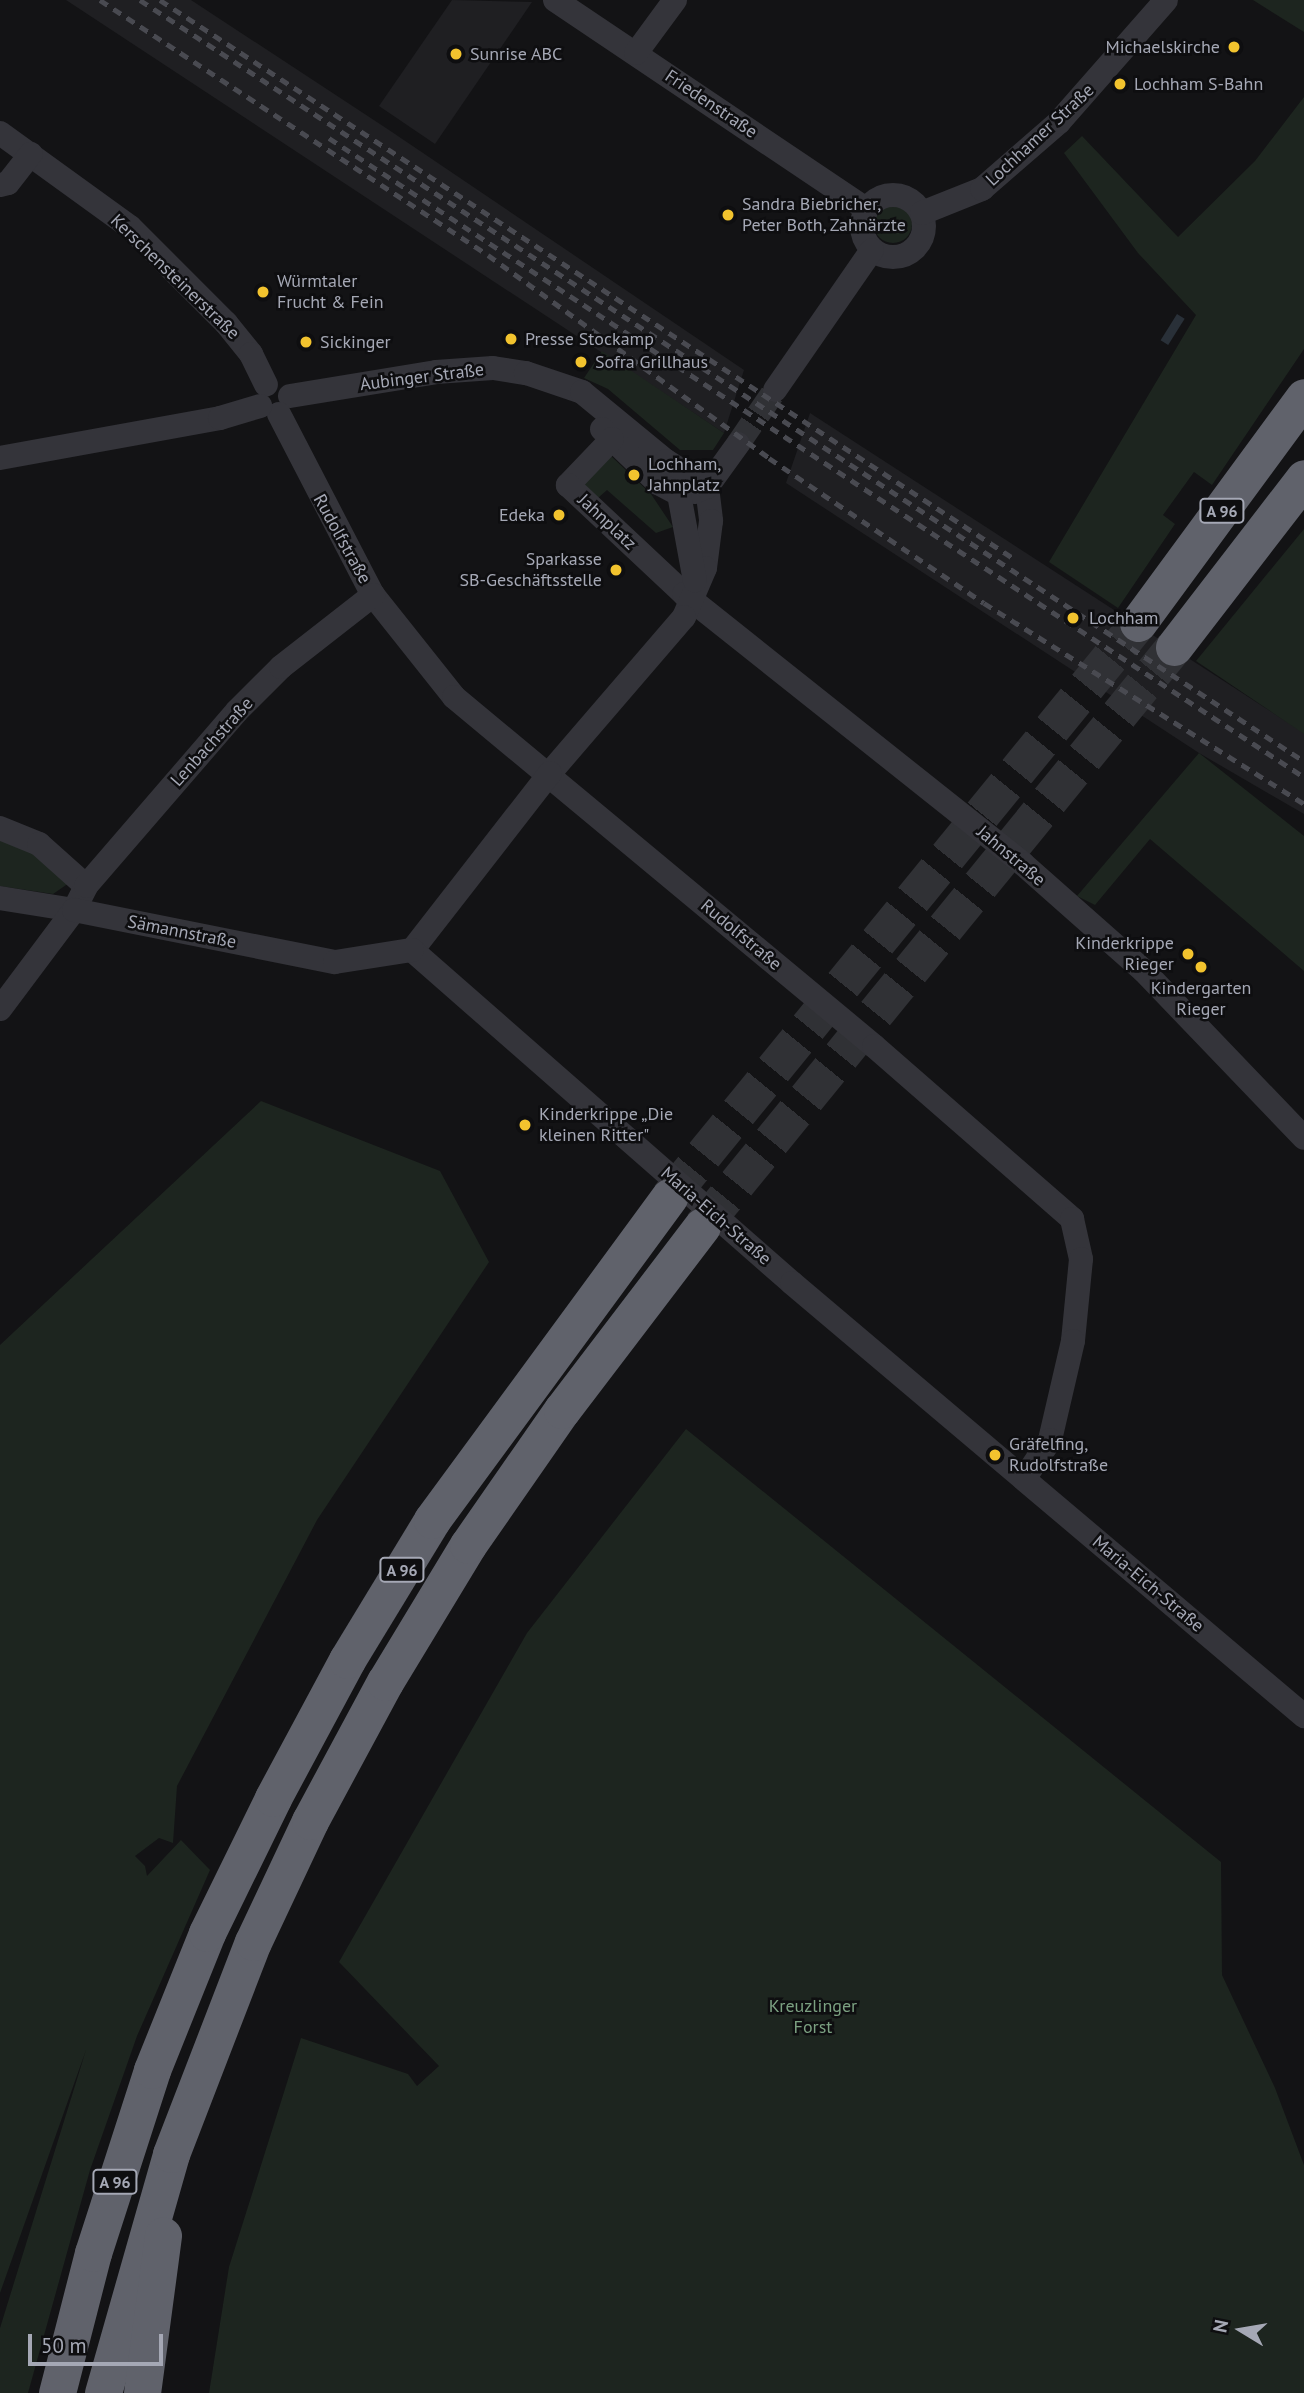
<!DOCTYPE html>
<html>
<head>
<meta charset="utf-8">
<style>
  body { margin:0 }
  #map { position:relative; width:1304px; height:2393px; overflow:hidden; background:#131315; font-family:"PT Sans",sans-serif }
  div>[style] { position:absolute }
  .built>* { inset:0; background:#1f1f22 }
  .green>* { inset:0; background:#1d251f }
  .round { border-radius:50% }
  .water>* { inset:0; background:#293038; transform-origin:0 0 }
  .minor-tunnel>* { height:24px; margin-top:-12px; transform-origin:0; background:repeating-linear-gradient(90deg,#303135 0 24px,transparent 0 36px) }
  .highway-tunnel>* { height:37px; margin-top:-18.5px; transform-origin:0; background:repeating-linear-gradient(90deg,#303135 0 37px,transparent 0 55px) }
  .minor>* { height:24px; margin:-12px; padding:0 12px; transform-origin:12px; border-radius:12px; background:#34343a }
  .minor>.ring { margin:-12px; padding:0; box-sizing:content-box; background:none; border:24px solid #34343a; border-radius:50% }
  .highway>* { height:37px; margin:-18.5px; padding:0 18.5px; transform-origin:18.5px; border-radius:18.5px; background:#60626b }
  .rail>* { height:5px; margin-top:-2.5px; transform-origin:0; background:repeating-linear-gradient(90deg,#494a51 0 9px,transparent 0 16px) }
  .dots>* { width:19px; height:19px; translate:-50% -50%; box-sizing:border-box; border:4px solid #0e0e10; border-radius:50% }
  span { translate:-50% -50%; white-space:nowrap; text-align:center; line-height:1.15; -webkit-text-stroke:5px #0e0e10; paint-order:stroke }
  .shield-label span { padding:2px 5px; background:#0e0e10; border:2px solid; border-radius:5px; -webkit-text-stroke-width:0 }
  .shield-label { font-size:16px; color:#a5a8b5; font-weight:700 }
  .poi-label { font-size:18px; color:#a5a8b5 }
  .right { translate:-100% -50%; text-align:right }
  .left { translate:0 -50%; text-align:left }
  .street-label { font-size:18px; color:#a5a8b5 }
  .park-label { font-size:18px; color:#7ba081 }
  .north { position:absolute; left:1206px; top:2295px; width:70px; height:70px; -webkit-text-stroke:5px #0e0e10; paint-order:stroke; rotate:281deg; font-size:19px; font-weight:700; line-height:28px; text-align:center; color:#a5a8b5 }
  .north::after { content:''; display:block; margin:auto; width:24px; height:32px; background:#a5a8b5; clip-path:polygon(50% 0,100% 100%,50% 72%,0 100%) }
  .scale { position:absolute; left:28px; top:2334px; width:135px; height:32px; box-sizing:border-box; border:4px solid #a5a8b5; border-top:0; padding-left:9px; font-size:21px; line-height:24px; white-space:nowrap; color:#a5a8b5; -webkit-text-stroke:5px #0e0e10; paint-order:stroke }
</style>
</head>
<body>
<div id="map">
  <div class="built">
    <div style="clip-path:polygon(66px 0,191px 0,389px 130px,744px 370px,724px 433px)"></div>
    <div style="clip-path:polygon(452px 0,532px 2px,435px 144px,379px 106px)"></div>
    <div style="clip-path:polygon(810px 413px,1304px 733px,1304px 814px,1199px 753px,786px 483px)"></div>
  </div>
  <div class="green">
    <div style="clip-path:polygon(1253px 0,1304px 0,1304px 32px)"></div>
    <div style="clip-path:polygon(1304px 97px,1304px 349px,1212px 485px,1194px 472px,1163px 515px,1175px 524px,1118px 608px,1049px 562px,1196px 315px,1138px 253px,1064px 153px,1082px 136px,1178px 237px,1255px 161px)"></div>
    <div class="round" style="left:874px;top:205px;width:38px;height:38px"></div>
    <div style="clip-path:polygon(602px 351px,724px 433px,713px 450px,680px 450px,608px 389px,584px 378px)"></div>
    <div style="clip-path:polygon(611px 456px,651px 494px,673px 527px,656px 533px,607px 490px,598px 498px,583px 484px)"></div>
    <div style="clip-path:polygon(1304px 529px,1304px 734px,1196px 661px)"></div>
    <div style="clip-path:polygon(1199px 753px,1304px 836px,1304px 971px,1150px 839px,1095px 905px,1077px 896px)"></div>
    <div style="clip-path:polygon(0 837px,35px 851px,69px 883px,53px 894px,0 886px)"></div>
    <div style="clip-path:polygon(261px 1101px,440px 1171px,489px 1262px,317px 1520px,177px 1786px,173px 1843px,159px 1838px,135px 1856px,145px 1866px,147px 1876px,181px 1840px,210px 1870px,137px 2036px,90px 2170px,28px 2393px,0 2393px,0 2328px,86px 2050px,0 2293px,0 1345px)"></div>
    <div style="clip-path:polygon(686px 1429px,1221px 1862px,1222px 1975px,1275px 2088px,1304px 2165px,1304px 2393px,209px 2393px,229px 2267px,301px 2038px,408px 2074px,417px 2086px,439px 2066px,339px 1962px,527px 1633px)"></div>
  </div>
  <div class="water">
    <div style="left:1177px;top:314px;width:9px;height:31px;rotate:32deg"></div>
  </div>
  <div class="minor-tunnel">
    <div style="left:738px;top:444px;width:65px;rotate:-55.6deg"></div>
  </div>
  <div class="highway-tunnel">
    <div style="left:669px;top:1197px;width:741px;rotate:-50.75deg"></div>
    <div style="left:702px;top:1226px;width:747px;rotate:-50.81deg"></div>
  </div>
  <div class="minor">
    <div style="left:555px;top:0;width:375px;rotate:33.9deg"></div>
    <div style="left:636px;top:53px;width:66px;rotate:-53.7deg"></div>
    <div style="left:0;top:133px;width:160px;rotate:35.9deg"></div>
    <div style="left:130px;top:227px;width:136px;rotate:45deg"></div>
    <div style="left:226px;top:323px;width:40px;rotate:51deg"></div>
    <div style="left:251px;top:354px;width:34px;rotate:64deg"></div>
    <div style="left:0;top:185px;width:8px;rotate:-14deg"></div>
    <div style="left:8px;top:183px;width:37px;rotate:-52deg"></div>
    <div class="ring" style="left:862px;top:195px;width:38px;height:38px"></div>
    <div style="left:922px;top:213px;width:65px;rotate:-21.8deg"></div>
    <div style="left:982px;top:189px;width:102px;rotate:-41deg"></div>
    <div style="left:1059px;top:122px;width:162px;rotate:-48.7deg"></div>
    <div style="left:775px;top:390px;width:170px;rotate:-55.3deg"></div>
    <div style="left:290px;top:396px;width:148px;rotate:-9.3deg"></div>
    <div style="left:436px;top:372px;width:57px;rotate:-4deg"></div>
    <div style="left:493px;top:368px;width:33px;rotate:9deg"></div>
    <div style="left:526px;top:373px;width:59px;rotate:18.7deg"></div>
    <div style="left:582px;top:392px;width:109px;rotate:39.4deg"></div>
    <div style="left:666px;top:461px;width:49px;rotate:32.4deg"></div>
    <div style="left:279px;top:414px;width:204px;rotate:62.6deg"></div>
    <div style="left:373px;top:595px;width:130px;rotate:51.5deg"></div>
    <div style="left:454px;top:697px;width:546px;rotate:39.72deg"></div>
    <div style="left:874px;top:1046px;width:263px;rotate:41.1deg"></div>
    <div style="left:1072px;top:1219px;width:41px;rotate:77.3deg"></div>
    <div style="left:1081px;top:1259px;width:82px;rotate:95.6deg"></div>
    <div style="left:1073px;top:1341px;width:102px;rotate:103.1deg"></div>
    <div style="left:1050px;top:1440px;width:47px;rotate:123.7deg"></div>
    <div style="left:602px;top:429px;width:78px;rotate:44deg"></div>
    <div style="left:658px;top:483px;width:24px;rotate:28deg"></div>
    <div style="left:612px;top:439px;width:64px;rotate:133.7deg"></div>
    <div style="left:568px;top:485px;width:159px;rotate:43.2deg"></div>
    <div style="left:684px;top:594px;width:433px;rotate:38.5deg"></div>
    <div style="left:1023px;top:864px;width:162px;rotate:41.5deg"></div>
    <div style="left:1144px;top:971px;width:231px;rotate:46.2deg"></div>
    <div style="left:0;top:458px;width:224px;rotate:-10.3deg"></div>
    <div style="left:220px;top:418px;width:42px;rotate:-16.7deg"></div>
    <div style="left:707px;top:487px;width:34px;rotate:83deg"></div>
    <div style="left:711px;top:521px;width:47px;rotate:97.3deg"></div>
    <div style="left:705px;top:568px;width:53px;rotate:113.2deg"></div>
    <div style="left:684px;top:617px;width:206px;rotate:130.7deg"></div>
    <div style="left:550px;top:773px;width:224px;rotate:127.9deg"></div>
    <div style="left:412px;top:950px;width:505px;rotate:41.23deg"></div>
    <div style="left:792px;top:1283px;width:671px;rotate:40.22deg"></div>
    <div style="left:694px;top:492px;width:14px;rotate:-21deg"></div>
    <div style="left:707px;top:487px;width:53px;rotate:-54.2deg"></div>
    <div style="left:679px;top:494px;width:88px;rotate:79.6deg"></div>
    <div style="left:0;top:828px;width:42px;rotate:22.3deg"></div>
    <div style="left:39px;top:844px;width:63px;rotate:41.8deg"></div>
    <div style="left:0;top:898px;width:75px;rotate:9.2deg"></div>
    <div style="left:74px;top:910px;width:27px;rotate:-63deg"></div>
    <div style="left:86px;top:886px;width:231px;rotate:-49.2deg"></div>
    <div style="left:237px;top:711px;width:62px;rotate:-45deg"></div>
    <div style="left:281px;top:667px;width:117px;rotate:-38deg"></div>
    <div style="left:0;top:1009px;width:124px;rotate:-53.2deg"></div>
    <div style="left:74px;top:910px;width:266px;rotate:11.3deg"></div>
    <div style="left:335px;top:962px;width:78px;rotate:-8.9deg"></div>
  </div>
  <div class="highway">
    <div style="left:1138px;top:623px;width:280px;rotate:-53.7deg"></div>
    <div style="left:1174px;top:647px;width:213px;rotate:-52.4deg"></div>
    <div style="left:57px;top:2393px;width:145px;rotate:-75.6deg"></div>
    <div style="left:93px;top:2253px;width:192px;rotate:-72.1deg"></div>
    <div style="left:152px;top:2070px;width:148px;rotate:-68.1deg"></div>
    <div style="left:207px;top:1933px;width:150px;rotate:-63.9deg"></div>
    <div style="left:273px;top:1798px;width:157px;rotate:-61.8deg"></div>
    <div style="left:347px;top:1660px;width:164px;rotate:-58.7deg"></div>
    <div style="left:432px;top:1520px;width:401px;rotate:-53.7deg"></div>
    <div style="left:103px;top:2393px;width:248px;rotate:-74.1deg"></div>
    <div style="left:171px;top:2154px;width:227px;rotate:-68.9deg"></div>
    <div style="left:253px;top:1942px;width:134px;rotate:-64.8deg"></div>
    <div style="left:310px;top:1821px;width:158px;rotate:-61.7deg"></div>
    <div style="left:385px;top:1682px;width:160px;rotate:-58.8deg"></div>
    <div style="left:468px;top:1545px;width:165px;rotate:-55.2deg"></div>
    <div style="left:562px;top:1410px;width:231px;rotate:-52.7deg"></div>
    <div style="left:142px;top:2393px;width:159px;rotate:-82.4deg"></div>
  </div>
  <div class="rail">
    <div style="left:100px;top:0;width:464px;rotate:33.3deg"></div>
    <div style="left:488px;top:255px;width:347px;rotate:35.8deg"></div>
    <div style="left:769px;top:458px;width:259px;rotate:34deg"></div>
    <div style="left:984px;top:603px;width:378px;rotate:32.1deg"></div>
    <div style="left:140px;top:0;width:1391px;rotate:33.18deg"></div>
    <div style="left:160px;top:0;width:1019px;rotate:33.19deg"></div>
    <div style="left:329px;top:138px;width:1166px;rotate:33.24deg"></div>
  </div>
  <div class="dots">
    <div style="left:1234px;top:47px;background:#f2c32e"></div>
    <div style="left:456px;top:54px;background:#f2c32e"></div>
    <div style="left:1120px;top:84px;background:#f2c32e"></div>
    <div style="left:728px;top:215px;background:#f2c32e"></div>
    <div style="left:263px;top:292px;background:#f2c32e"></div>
    <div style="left:511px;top:339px;background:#f2c32e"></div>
    <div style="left:306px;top:342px;background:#f2c32e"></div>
    <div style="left:581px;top:362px;background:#f2c32e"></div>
    <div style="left:634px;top:475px;background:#f2c32e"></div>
    <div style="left:559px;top:515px;background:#f2c32e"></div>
    <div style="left:616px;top:570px;background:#f2c32e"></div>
    <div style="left:1073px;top:618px;background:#f2c32e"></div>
    <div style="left:1188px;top:954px;background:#f2c32e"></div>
    <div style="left:1201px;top:967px;background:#f2c32e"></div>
    <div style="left:525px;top:1125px;background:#f2c32e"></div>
    <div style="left:995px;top:1455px;background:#f2c32e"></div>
  </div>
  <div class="shield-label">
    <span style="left:1222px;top:511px">A 96</span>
    <span style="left:402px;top:1570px">A 96</span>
    <span style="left:115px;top:2182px">A 96</span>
  </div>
  <div class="poi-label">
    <span class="right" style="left:1220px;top:47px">Michaelskirche</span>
    <span class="left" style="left:470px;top:54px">Sunrise ABC</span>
    <span class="left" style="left:1134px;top:84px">Lochham S-Bahn</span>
    <span class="left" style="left:742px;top:215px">Sandra Biebricher,<br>Peter Both, Zahnärzte</span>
    <span class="left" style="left:277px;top:292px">Würmtaler<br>Frucht &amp; Fein</span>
    <span class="left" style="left:525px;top:339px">Presse Stockamp</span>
    <span class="left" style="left:320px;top:342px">Sickinger</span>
    <span class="left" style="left:595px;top:362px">Sofra Grillhaus</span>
    <span class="left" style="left:648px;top:475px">Lochham,<br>Jahnplatz</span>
    <span class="right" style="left:545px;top:515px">Edeka</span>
    <span class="right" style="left:602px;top:570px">Sparkasse<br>SB-Geschäftsstelle</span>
    <span class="left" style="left:1089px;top:618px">Lochham</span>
    <span class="right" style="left:1174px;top:954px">Kinderkrippe<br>Rieger</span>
    <span style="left:1201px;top:999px">Kindergarten<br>Rieger</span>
    <span class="left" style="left:539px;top:1125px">Kinderkrippe „Die<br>kleinen Ritter"</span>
    <span class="left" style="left:1009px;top:1455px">Gräfelfing,<br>Rudolfstraße</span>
  </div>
  <div class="street-label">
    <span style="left:711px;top:104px;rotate:34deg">Friedenstraße</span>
    <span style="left:1040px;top:135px;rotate:-43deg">Lochhamer Straße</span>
    <span style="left:175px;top:277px;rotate:44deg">Kerschensteinerstraße</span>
    <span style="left:422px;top:377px;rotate:-7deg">Aubinger Straße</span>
    <span style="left:607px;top:522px;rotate:43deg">Jahnplatz</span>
    <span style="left:342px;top:539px;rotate:61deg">Rudolfstraße</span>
    <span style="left:212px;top:742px;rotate:-48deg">Lenbachstraße</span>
    <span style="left:1011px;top:856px;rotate:40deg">Jahnstraße</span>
    <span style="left:182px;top:932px;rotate:11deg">Sämannstraße</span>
    <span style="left:741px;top:935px;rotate:40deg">Rudolfstraße</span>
    <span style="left:716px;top:1216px;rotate:41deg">Maria-Eich-Straße</span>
    <span style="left:1148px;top:1584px;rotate:40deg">Maria-Eich-Straße</span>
  </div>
  <div class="park-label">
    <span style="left:813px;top:2017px">Kreuzlinger<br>Forst</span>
  </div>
  <div class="north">N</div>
  <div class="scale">50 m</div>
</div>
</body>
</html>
